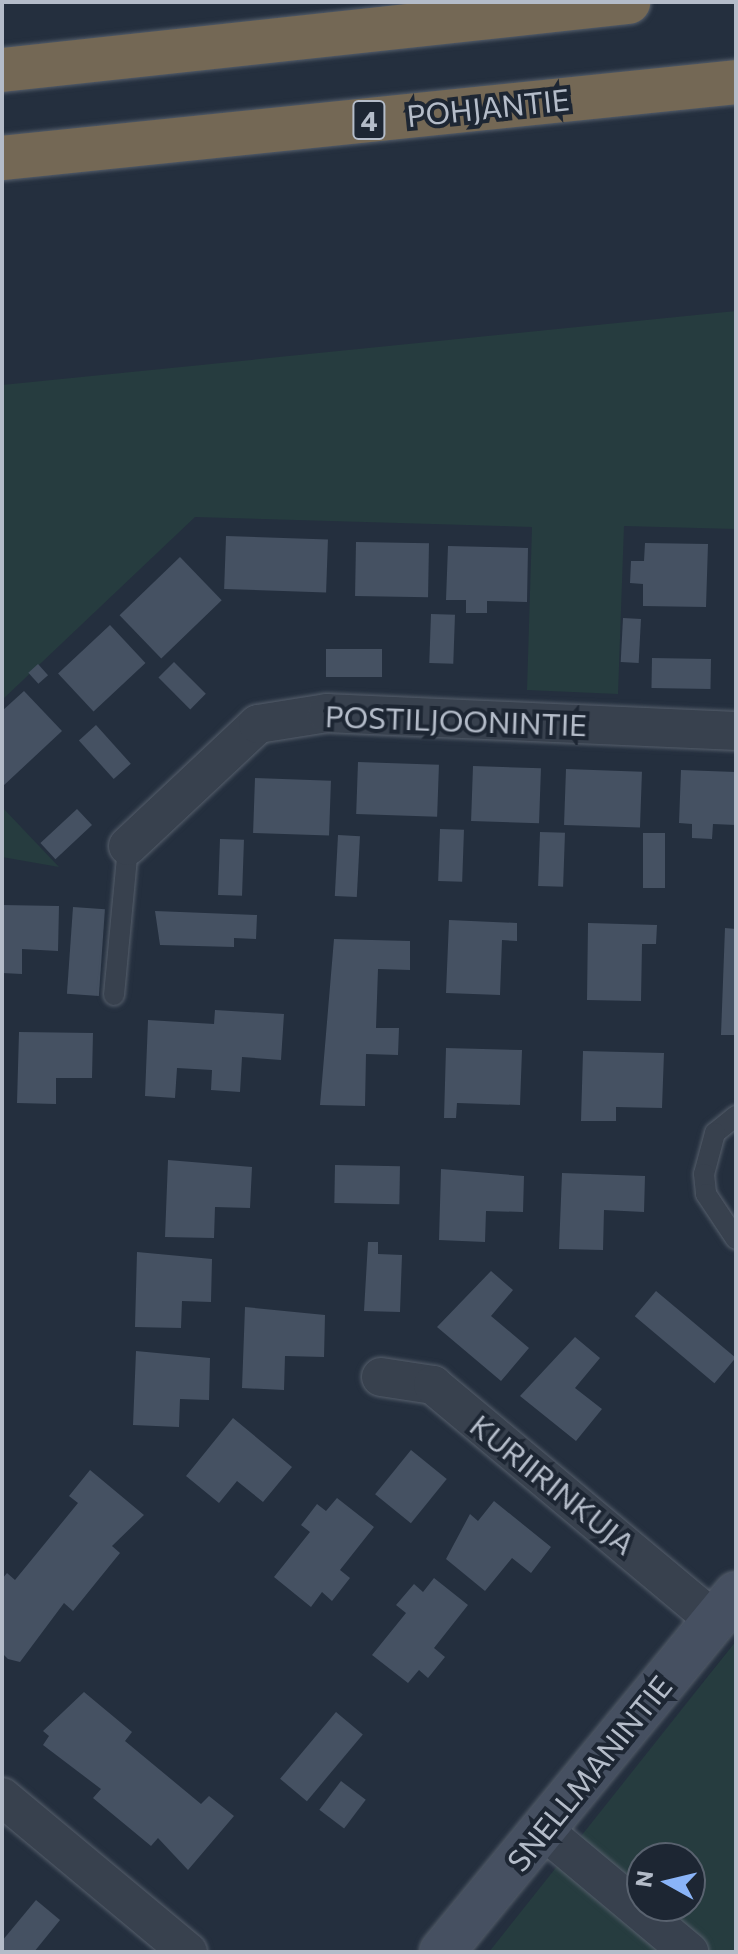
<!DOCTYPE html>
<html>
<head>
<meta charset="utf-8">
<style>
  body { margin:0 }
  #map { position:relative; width:738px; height:1954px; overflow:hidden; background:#242f3e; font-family:Commissioner,sans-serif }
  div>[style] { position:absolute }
  .green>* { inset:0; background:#263c3f }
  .building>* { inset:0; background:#455162; transform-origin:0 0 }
  .roads { filter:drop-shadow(0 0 2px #565f6c) drop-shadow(0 0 2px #565f6c) }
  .lane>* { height:20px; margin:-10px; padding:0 10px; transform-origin:10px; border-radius:10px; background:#38414e }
  .street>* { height:38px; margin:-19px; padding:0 19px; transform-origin:19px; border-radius:19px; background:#38414e }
  .secondary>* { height:44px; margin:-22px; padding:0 22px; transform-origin:22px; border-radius:22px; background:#465061 }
  .highway>* { height:44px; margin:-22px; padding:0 22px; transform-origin:22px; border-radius:22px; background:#746855 }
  span { translate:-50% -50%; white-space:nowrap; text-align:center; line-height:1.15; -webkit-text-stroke:8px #1d2633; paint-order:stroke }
  .shield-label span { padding:2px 6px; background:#1d2633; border:2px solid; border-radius:6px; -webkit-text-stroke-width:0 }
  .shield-label { font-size:28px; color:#b4bcc9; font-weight:700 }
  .street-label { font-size:30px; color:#b4bcc9 }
  .frame { position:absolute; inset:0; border:4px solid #b4bcc9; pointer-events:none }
  .north { position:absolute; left:626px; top:1842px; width:80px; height:80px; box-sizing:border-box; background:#1d2633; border:2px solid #59626f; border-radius:50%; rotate:278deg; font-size:22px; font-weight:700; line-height:32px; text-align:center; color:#b4bcc9 }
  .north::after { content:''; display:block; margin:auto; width:28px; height:36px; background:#8ab4f8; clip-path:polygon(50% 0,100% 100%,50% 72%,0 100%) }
</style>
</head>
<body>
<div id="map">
  <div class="green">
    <div style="clip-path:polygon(736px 311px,736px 529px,624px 526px,618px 694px,527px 690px,532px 527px,195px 517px,2px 700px,2px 385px)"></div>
    <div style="clip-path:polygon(2px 807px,59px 867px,2px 857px)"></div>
    <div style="clip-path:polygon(evenodd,736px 1641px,736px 1952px,489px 1952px,736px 1641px,642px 1858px,690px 1858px,690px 1906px,642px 1906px,642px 1858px)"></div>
  </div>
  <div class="building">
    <div style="left:226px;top:536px;width:102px;height:53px;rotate:2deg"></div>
    <div style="left:356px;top:542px;width:73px;height:54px;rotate:1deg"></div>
    <div style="clip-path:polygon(645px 543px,708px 544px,706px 607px,643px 606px,643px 584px,630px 583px,631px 561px,644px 561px)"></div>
    <div style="clip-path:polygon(448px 546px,528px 548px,527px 602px,487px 601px,487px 613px,466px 613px,466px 600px,446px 600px)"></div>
    <div style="left:180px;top:557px;width:60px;height:84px;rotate:46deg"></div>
    <div style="left:431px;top:614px;width:24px;height:49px;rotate:2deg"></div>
    <div style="left:623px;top:618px;width:18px;height:44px;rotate:3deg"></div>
    <div style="left:110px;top:625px;width:52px;height:71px;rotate:47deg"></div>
    <div style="left:326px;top:649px;width:56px;height:28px"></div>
    <div style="left:652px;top:658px;width:59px;height:30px;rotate:1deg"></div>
    <div style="left:174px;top:662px;width:45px;height:22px;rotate:45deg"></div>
    <div style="left:38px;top:664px;width:15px;height:13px;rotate:48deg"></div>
    <div style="clip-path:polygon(24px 691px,62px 731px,2px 787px,2px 711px)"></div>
    <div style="left:96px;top:725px;width:52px;height:23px;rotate:48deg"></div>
    <div style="left:358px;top:762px;width:81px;height:52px;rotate:2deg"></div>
    <div style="left:473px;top:766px;width:68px;height:55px;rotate:2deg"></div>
    <div style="left:566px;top:769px;width:76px;height:56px;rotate:2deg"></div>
    <div style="clip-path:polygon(681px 770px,736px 772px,736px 825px,713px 824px,712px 839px,692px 838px,692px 824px,679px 823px)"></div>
    <div style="left:255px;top:778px;width:76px;height:55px;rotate:2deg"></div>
    <div style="left:77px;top:809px;width:22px;height:50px;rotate:47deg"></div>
    <div style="left:440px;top:829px;width:24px;height:52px;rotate:2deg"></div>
    <div style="left:540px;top:832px;width:25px;height:54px;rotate:2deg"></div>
    <div style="left:643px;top:833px;width:22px;height:55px"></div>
    <div style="left:338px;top:835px;width:22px;height:61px;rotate:3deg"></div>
    <div style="left:220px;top:839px;width:24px;height:56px;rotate:2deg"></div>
    <div style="clip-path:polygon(2px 905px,59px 906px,58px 951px,22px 949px,22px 974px,2px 973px)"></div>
    <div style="left:73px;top:907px;width:32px;height:87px;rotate:4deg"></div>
    <div style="clip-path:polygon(155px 911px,257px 915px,256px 939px,234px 938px,234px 947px,160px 945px)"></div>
    <div style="clip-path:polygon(449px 920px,517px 923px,517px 941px,502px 940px,500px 995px,446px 993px)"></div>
    <div style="clip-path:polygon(588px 923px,657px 925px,656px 944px,642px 944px,641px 1001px,587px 1000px)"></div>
    <div style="clip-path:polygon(725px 928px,736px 929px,736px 1035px,721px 1035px)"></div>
    <div style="clip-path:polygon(334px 939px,410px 941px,410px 970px,378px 969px,376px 1028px,399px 1028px,398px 1055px,366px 1054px,365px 1106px,320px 1105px)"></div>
    <div style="clip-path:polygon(215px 1010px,284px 1014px,281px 1060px,242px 1057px,240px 1092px,211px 1090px,212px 1070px,177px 1068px,175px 1098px,145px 1096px,148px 1020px,214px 1024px)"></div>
    <div style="clip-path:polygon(19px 1032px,93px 1033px,92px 1078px,56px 1078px,56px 1104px,17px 1103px)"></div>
    <div style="clip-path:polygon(446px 1048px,522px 1050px,520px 1105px,457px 1103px,456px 1118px,444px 1118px)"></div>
    <div style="clip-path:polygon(583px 1051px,664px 1053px,662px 1108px,616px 1107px,616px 1121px,581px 1121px)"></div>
    <div style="clip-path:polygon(168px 1160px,252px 1167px,250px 1208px,215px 1207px,214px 1238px,165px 1237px)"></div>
    <div style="left:335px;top:1165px;width:65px;height:38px;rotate:1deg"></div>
    <div style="clip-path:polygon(441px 1169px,524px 1176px,523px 1212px,486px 1211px,485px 1242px,439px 1240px)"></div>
    <div style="clip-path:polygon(562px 1173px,645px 1176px,644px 1212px,604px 1210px,603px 1250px,559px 1249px)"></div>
    <div style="clip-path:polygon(368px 1242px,378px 1242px,378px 1254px,402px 1255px,400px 1312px,364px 1311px)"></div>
    <div style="clip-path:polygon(137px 1252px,212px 1259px,211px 1302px,182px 1301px,181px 1328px,135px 1327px)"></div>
    <div style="clip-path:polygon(491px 1271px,513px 1290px,491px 1316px,529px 1348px,501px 1381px,437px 1327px)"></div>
    <div style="left:656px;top:1291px;width:104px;height:33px;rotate:40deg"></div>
    <div style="clip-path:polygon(245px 1307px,325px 1315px,324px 1357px,285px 1356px,284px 1390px,242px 1388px)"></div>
    <div style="clip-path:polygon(575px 1337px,600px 1358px,575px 1388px,602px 1409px,576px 1441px,520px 1396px)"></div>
    <div style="clip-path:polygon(136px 1351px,210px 1358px,209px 1400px,180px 1399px,179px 1427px,133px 1425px)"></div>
    <div style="clip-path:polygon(233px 1418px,292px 1467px,263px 1502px,237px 1481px,219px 1503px,186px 1476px)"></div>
    <div style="left:411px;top:1450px;width:46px;height:57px;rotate:39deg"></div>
    <div style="clip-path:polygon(90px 1470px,144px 1515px,112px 1546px,120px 1553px,73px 1611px,64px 1603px,20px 1662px,8px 1659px,2px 1653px,2px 1579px,7px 1573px,15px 1580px,78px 1503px,69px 1496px)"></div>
    <div style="clip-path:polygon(337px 1498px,374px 1527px,340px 1570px,350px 1578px,332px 1601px,322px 1592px,311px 1607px,274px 1577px,310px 1532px,301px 1525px,317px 1504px,326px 1511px)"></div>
    <div style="clip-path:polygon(494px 1501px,551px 1547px,531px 1573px,512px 1558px,485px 1591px,446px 1559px,470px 1514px,478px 1521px)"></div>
    <div style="clip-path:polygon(434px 1578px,468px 1605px,434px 1648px,445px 1657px,428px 1678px,419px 1670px,408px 1683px,372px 1655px,406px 1613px,396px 1605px,414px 1584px,423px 1592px)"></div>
    <div style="clip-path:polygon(84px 1692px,132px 1732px,125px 1741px,201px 1804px,209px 1796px,234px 1816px,188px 1870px,158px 1838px,151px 1846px,93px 1798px,101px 1789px,43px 1745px,49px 1736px,43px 1731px)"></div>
    <div style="left:336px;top:1712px;width:35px;height:87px;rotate:40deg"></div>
    <div style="left:341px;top:1781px;width:31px;height:36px;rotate:37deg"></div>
    <div style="clip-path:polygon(36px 1900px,60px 1920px,34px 1952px,2px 1952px,2px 1941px)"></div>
  </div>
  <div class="roads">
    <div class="lane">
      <div style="left:114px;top:995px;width:150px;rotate:-84.6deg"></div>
      <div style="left:736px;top:1116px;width:27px;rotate:141deg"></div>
      <div style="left:715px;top:1133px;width:42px;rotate:105deg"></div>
      <div style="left:704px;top:1174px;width:20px;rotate:84deg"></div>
      <div style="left:706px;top:1194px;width:54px;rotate:56.3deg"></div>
    </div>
    <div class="street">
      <div style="left:128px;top:846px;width:178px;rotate:-43.2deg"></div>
      <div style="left:258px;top:724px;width:70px;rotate:-9.1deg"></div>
      <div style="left:327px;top:713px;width:409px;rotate:2.5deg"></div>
      <div style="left:381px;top:1377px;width:53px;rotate:8.7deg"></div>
      <div style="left:433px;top:1385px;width:366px;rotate:39.9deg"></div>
      <div style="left:2px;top:1797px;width:242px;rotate:39.8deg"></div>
      <div style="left:542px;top:1829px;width:192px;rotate:39.9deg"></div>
    </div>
    <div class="secondary">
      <div style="left:442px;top:1952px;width:463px;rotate:-50.6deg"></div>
    </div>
    <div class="highway">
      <div style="left:2px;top:70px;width:630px;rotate:-6.2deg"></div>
      <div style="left:2px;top:158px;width:738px;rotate:-5.91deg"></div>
    </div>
  </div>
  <div class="shield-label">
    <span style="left:369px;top:120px">4</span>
  </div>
  <div class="street-label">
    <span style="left:488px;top:107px;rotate:-6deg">POHJANTIE</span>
    <span style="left:456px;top:720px;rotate:2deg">POSTILJOONINTIE</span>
    <span style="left:553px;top:1484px;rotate:39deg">KURIIRINKUJA</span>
    <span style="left:589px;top:1773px;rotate:-51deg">SNELLMANINTIE</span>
  </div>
  <div class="frame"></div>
  <div class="north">N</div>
</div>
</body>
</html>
